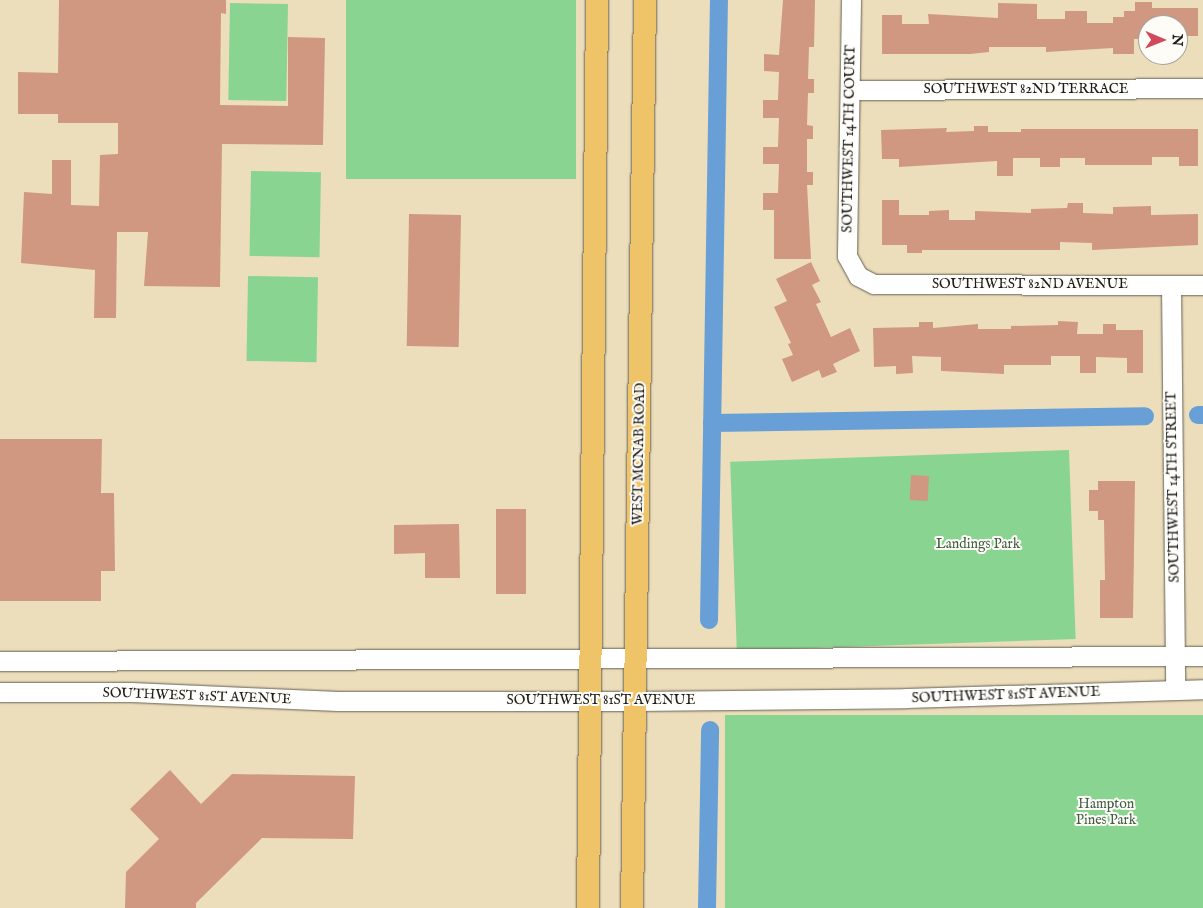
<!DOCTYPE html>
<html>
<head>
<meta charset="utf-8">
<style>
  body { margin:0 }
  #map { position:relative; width:1203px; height:908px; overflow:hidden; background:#ecdebb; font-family:"IM FELL English",serif }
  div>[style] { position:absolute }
  .green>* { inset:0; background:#89d491; transform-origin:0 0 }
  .canal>* { height:18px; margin:-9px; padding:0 9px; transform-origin:9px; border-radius:9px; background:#689fd6 }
  .building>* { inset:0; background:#d09781; transform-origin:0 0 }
  .roads { filter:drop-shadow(0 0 1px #656054) drop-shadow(0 0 1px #656054) }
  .minor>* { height:19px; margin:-9.5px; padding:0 9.5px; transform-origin:9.5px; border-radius:9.5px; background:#fff }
  .major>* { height:22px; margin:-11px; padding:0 11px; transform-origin:11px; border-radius:11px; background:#efc469 }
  span { translate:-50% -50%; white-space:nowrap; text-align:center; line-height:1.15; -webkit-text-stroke:4px #fdfcf7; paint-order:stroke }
  .street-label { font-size:14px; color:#1c1c1c }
  .park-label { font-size:14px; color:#425c45 }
  .north { position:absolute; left:1138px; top:15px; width:50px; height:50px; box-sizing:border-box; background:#fdfcf7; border:1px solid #a3a29f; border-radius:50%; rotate:91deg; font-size:14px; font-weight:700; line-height:20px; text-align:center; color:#1c1c1c }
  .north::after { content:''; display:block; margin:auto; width:18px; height:22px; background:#d1495b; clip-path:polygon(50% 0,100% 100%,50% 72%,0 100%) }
</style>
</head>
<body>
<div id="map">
  <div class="green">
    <div style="left:346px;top:0;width:230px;height:179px"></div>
    <div style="left:230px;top:3px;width:58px;height:97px;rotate:1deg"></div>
    <div style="left:251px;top:171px;width:70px;height:85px;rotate:1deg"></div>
    <div style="left:248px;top:276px;width:70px;height:85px;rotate:1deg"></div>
    <div style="left:1069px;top:450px;width:189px;height:339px;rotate:88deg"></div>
    <div style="left:1203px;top:715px;width:193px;height:478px;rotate:90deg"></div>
  </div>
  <div class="canal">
    <div style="left:1198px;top:415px;width:5px"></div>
    <div style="left:712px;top:423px;width:433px;rotate:-0.9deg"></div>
    <div style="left:709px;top:620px;width:620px;rotate:-89.08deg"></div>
    <div style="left:707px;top:908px;width:178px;rotate:-89deg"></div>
  </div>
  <div class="building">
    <div style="clip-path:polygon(59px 0,226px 0,226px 14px,221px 13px,220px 105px,288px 106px,288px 37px,325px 38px,323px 145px,222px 144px,220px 287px,144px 286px,148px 232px,117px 232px,116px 318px,94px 318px,95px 270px,21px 263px,24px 192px,52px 194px,52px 160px,71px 160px,71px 205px,99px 206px,100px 155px,118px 154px,118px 123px,58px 123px,58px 114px,18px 114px,18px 72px,58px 73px)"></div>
    <div style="clip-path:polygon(783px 0,815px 0,814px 47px,809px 47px,808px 79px,814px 79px,814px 93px,808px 93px,807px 125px,813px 126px,813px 139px,807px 139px,807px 172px,813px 172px,813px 185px,807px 185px,811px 259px,774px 259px,774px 210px,763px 210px,763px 193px,778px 193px,779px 164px,763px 164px,763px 147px,778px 147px,779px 118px,763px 118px,763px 100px,778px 100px,779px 72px,764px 71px,764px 54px,779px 55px)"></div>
    <div style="clip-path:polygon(1135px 2px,1152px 2px,1152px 8px,1198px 8px,1198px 36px,1178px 36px,1178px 25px,1148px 25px,1148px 39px,1134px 39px,1134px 54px,1113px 54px,1113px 48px,1046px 52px,1046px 47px,989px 47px,989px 52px,970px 54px,882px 54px,882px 15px,902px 15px,902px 24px,929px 24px,928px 14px,998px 18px,998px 3px,1037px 4px,1037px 19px,1065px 19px,1065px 11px,1087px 11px,1087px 23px,1113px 23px,1113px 17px,1124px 17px,1124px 11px,1135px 11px)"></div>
    <div style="clip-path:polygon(974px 126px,988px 126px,988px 132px,1021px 132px,1021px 129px,1198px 129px,1198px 166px,1179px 166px,1179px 157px,1152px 157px,1152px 165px,1085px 165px,1085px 158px,1060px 158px,1060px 167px,1040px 167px,1040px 158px,1013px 158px,1013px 176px,997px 176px,997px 161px,899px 167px,899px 159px,882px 159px,881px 130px,947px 128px,946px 132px,974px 131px)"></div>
    <div style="clip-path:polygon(882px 200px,899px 200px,899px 215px,929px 215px,929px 211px,949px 210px,949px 220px,975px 220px,975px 211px,1031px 213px,1031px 209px,1067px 208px,1068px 203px,1083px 203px,1083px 213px,1113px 214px,1113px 207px,1151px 206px,1151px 215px,1198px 214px,1198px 245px,1092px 250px,1092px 243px,1060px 242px,1060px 250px,922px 250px,922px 253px,907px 253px,907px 245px,882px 245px)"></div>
    <div style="left:409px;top:214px;width:52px;height:132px;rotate:1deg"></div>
    <div style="clip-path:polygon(811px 262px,820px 281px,812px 285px,821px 302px,816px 304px,831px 337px,850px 328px,860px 351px,833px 364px,837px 372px,822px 378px,819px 370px,792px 382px,782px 359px,793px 355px,788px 344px,791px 343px,774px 307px,787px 301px,776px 279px)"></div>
    <div style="clip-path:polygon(1058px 321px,1078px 322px,1077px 334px,1103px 334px,1103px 324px,1116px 324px,1116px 330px,1143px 330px,1143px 373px,1127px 373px,1127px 358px,1096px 357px,1096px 373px,1080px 373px,1080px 356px,1051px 356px,1051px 365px,1004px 365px,1004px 374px,941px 371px,941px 357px,912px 356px,913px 373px,896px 374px,896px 366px,874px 367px,873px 328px,919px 327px,919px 322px,933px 322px,933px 328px,978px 324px,978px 329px,1011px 329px,1011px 326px,1058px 325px)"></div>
    <div style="clip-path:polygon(0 439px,102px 439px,101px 493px,114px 493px,115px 571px,101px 571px,101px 601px,0 601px)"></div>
    <div style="left:911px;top:475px;width:18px;height:25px;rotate:3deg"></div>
    <div style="clip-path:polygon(1098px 481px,1135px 481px,1133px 618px,1100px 618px,1100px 580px,1105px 580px,1104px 520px,1098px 520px,1098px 511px,1089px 511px,1089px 490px,1098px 490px)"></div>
    <div style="left:496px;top:509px;width:30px;height:85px"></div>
    <div style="clip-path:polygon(459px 524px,460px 578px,425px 578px,425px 553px,394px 554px,394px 525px)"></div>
    <div style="clip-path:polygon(170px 770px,201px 804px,232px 774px,355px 776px,353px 839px,262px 838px,196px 903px,196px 908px,125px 908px,126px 872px,159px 839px,130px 809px)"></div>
  </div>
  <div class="roads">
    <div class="minor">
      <div style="left:851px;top:0;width:256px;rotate:90.9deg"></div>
      <div style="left:847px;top:256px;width:23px;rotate:61deg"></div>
      <div style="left:858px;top:276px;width:18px;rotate:27deg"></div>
      <div style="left:874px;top:284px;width:329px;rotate:0.2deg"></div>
      <div style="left:850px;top:90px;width:353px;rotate:-0.3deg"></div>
      <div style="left:1171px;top:285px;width:404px;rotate:89.4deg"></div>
      <div style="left:0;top:661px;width:1203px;rotate:-0.24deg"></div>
      <div style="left:0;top:692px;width:131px"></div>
      <div style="left:131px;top:692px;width:207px;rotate:2.5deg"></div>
      <div style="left:338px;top:701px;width:298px"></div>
      <div style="left:636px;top:701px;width:270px;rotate:-0.6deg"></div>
      <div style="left:906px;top:698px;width:297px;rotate:-1.7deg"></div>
    </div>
    <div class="major">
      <div style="left:588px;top:908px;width:908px;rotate:-89.43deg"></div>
      <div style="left:632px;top:908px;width:908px;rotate:-89.18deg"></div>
    </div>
  </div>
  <div class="street-label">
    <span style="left:1026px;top:89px">SOUTHWEST 82ND TERRACE</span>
    <span style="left:849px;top:139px;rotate:-89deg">SOUTHWEST 14TH COURT</span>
    <span style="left:1030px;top:284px">SOUTHWEST 82ND AVENUE</span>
    <span style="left:639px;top:454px;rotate:-89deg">WEST MCNAB ROAD</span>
    <span style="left:1173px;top:487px;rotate:-91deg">SOUTHWEST 14TH STREET</span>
    <span style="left:1006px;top:695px;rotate:-2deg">SOUTHWEST 81ST AVENUE</span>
    <span style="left:197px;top:696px;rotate:2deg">SOUTHWEST 81ST AVENUE</span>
    <span style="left:601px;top:700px">SOUTHWEST 81ST AVENUE</span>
  </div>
  <div class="park-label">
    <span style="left:978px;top:544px">Landings Park</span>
    <span style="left:1106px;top:812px">Hampton<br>Pines Park</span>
  </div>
  <div class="north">N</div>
</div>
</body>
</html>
